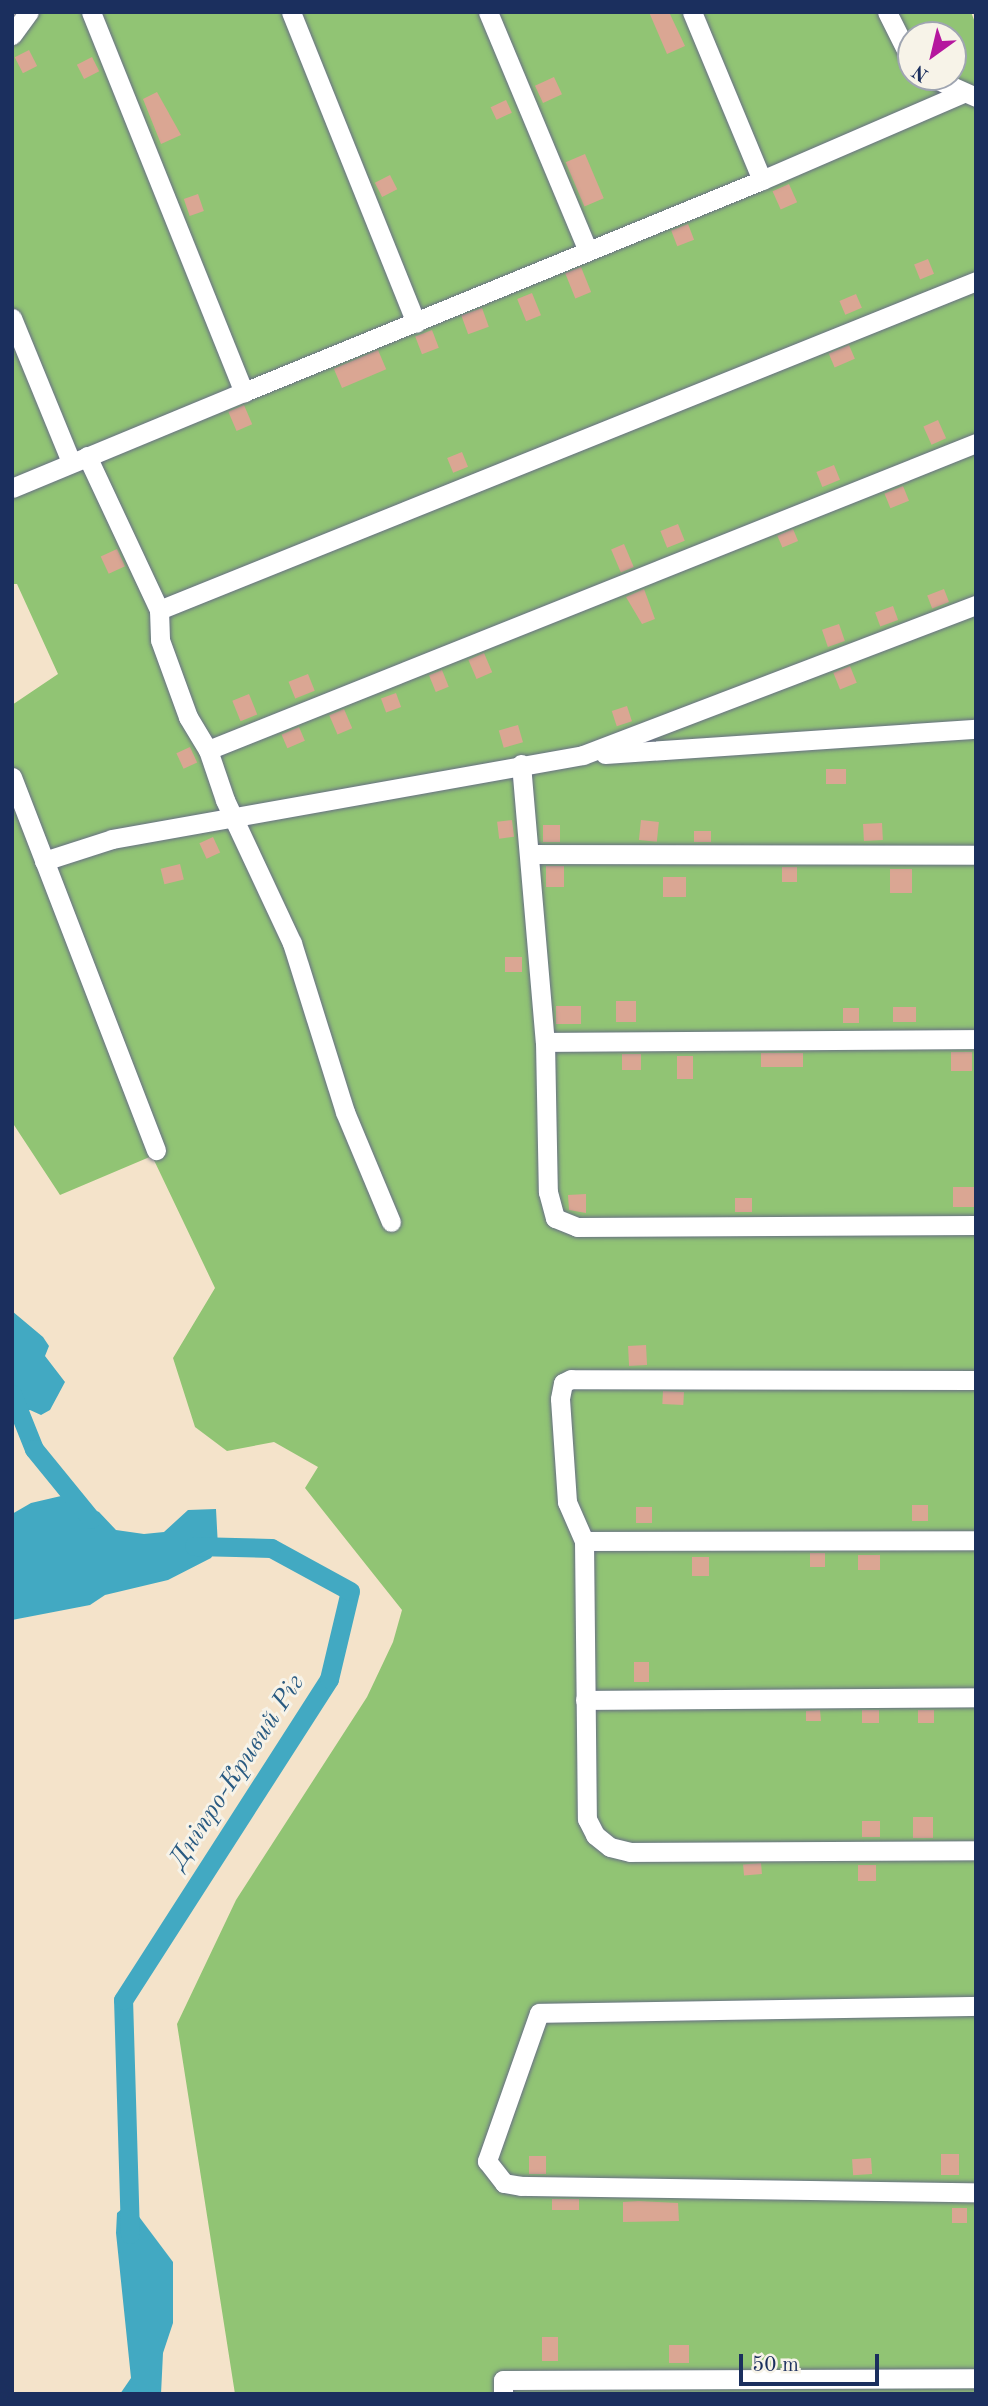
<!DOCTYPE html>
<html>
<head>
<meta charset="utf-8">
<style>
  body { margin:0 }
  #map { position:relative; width:988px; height:2406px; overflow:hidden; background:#f4e3ca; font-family:"Old Standard TT",serif }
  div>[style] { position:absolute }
  .green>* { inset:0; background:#91c474 }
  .water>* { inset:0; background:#42a9c2 }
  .canal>* { height:19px; margin:-9.5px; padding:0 9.5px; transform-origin:9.5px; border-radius:9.5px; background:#42a9c2 }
  .building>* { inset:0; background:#daa693; transform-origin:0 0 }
  .roads { filter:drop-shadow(0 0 2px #676e84) drop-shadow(0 0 2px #676e84) }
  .minor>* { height:19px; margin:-9.5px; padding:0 9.5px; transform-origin:9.5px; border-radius:9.5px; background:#fff }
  span { translate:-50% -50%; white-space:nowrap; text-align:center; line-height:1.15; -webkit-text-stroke:6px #f7f3e8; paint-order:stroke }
  .water-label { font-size:26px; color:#295a81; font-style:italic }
  .frame { position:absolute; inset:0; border:14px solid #1b2f5e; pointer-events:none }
  .north { position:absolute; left:897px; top:21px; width:70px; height:70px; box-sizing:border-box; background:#f7f3e8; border:2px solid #9fa5b1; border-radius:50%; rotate:214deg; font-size:19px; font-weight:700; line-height:28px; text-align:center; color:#1b2f5e }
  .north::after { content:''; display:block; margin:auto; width:24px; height:32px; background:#b5179e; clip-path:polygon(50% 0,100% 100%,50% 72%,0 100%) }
  .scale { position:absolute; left:739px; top:2354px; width:140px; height:32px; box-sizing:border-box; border:4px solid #1b2f5e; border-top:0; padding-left:9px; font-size:21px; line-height:24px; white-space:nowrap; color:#1b2f5e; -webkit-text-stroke:5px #f7f3e8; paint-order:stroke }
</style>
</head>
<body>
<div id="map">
  <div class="green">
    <div style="clip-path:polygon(evenodd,29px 12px,971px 12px,976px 25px,976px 2394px,235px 2394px,177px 2024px,236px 1900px,367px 1697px,393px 1642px,402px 1610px,305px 1488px,318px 1467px,274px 1442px,227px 1451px,195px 1427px,173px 1358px,215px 1288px,152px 1156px,60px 1195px,12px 1122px,12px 705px,58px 674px,17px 584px,12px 584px,12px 35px,29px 12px,911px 35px,953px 35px,953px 77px,911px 77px,911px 35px)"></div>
  </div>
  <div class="water">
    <div style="clip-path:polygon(12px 1311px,43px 1337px,49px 1346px,45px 1356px,65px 1382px,50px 1410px,41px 1415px,30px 1410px,12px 1415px)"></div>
    <div style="clip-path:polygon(61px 1496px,99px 1512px,116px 1530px,144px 1534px,164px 1532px,188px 1510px,216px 1509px,218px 1547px,211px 1558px,168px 1580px,105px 1595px,90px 1605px,12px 1620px,12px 1514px,31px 1503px)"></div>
    <div style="clip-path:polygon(123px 2208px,137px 2214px,173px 2262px,173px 2323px,163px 2353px,161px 2394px,120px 2394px,131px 2378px,116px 2233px,117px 2213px)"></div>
  </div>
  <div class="canal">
    <div style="left:12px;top:1394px;width:59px;rotate:68.2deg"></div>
    <div style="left:34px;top:1449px;width:90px;rotate:50.8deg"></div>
    <div style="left:130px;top:2234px;width:234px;rotate:-91.7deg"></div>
    <div style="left:123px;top:2000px;width:381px;rotate:-57.3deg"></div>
    <div style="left:329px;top:1679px;width:90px;rotate:-76.6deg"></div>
    <div style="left:350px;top:1591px;width:90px;rotate:-151.4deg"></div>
    <div style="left:271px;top:1548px;width:77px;rotate:-178.5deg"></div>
  </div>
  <div class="building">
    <div style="clip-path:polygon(649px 12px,669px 12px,685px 46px,667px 54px)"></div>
    <div style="left:29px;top:50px;width:18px;height:16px;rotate:63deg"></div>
    <div style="left:92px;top:57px;width:16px;height:17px;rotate:63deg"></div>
    <div style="left:554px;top:77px;width:19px;height:21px;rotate:65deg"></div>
    <div style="clip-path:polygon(157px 92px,181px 135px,161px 144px,143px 99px)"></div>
    <div style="left:506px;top:100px;width:14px;height:17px;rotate:65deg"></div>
    <div style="left:585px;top:154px;width:48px;height:21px;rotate:67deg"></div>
    <div style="left:390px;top:175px;width:16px;height:17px;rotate:63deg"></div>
    <div style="left:789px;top:184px;width:20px;height:18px;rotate:66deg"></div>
    <div style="left:198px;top:194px;width:18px;height:15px;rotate:71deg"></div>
    <div style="left:688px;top:224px;width:17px;height:18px;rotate:69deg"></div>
    <div style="left:928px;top:259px;width:16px;height:15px;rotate:68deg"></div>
    <div style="left:581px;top:267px;width:27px;height:17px;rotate:68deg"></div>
    <div style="left:532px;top:293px;width:24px;height:16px;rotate:68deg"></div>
    <div style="left:856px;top:294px;width:15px;height:18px;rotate:67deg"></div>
    <div style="left:482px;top:308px;width:20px;height:22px;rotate:70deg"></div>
    <div style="left:432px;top:330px;width:19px;height:18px;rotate:69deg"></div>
    <div style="left:849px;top:345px;width:15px;height:22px;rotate:67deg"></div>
    <div style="left:378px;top:350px;width:21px;height:48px;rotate:67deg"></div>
    <div style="left:244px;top:405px;width:21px;height:17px;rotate:67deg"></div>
    <div style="left:938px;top:420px;width:20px;height:16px;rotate:66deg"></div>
    <div style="left:462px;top:452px;width:16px;height:16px;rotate:68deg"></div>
    <div style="left:834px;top:465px;width:16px;height:19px;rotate:68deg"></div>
    <div style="left:903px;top:486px;width:16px;height:20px;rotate:68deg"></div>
    <div style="left:678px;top:524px;width:18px;height:19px;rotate:68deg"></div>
    <div style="left:793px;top:529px;width:13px;height:17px;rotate:67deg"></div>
    <div style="left:624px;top:544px;width:25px;height:14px;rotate:67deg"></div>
    <div style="left:117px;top:549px;width:19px;height:18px;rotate:65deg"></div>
    <div style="clip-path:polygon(644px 589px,655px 619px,642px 624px,626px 597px)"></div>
    <div style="left:944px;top:589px;width:14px;height:18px;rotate:69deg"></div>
    <div style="left:893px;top:606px;width:15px;height:19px;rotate:70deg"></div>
    <div style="left:839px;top:624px;width:18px;height:18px;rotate:71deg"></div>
    <div style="left:484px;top:653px;width:21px;height:17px;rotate:67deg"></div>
    <div style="left:850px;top:666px;width:18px;height:18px;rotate:68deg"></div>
    <div style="left:442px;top:670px;width:18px;height:14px;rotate:68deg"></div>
    <div style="left:308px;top:674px;width:18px;height:21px;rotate:68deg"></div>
    <div style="left:396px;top:693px;width:15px;height:16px;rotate:70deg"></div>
    <div style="left:249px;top:694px;width:22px;height:18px;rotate:68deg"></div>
    <div style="left:627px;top:706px;width:16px;height:16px;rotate:72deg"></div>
    <div style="left:344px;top:709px;width:21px;height:16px;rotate:67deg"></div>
    <div style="left:518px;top:725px;width:18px;height:20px;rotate:74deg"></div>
    <div style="left:299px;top:727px;width:15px;height:19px;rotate:67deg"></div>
    <div style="left:190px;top:747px;width:17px;height:15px;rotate:65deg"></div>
    <div style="left:826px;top:769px;width:20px;height:15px"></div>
    <div style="left:512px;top:820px;width:17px;height:15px;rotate:83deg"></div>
    <div style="left:641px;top:820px;width:18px;height:20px;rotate:6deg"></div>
    <div style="left:882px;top:823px;width:17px;height:19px;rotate:87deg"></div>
    <div style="left:560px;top:825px;width:17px;height:17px;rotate:90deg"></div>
    <div style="left:694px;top:831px;width:17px;height:11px"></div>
    <div style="left:213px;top:837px;width:17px;height:15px;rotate:65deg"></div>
    <div style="left:180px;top:864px;width:16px;height:20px;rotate:76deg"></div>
    <div style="left:546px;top:866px;width:18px;height:21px"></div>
    <div style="left:797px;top:867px;width:15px;height:15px;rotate:90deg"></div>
    <div style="left:890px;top:869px;width:22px;height:24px"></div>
    <div style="left:686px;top:877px;width:20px;height:23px;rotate:90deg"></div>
    <div style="left:505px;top:957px;width:17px;height:15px"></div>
    <div style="left:616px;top:1001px;width:20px;height:21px"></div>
    <div style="left:581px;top:1006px;width:18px;height:25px;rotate:90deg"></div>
    <div style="left:916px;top:1007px;width:15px;height:23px;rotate:90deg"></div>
    <div style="left:843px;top:1008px;width:16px;height:15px"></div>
    <div style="left:951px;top:1052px;width:21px;height:19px"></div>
    <div style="left:803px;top:1053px;width:14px;height:42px;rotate:90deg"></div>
    <div style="left:622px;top:1054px;width:19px;height:16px"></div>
    <div style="left:677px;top:1056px;width:16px;height:23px"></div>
    <div style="left:953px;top:1187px;width:21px;height:20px"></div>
    <div style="clip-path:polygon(586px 1194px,586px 1213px,569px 1210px,568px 1195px)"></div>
    <div style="left:735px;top:1198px;width:17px;height:14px"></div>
    <div style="left:646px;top:1345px;width:20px;height:18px;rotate:87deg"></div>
    <div style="left:663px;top:1391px;width:21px;height:13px;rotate:3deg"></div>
    <div style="left:928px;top:1505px;width:16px;height:16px;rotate:90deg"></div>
    <div style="left:636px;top:1507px;width:16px;height:16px"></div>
    <div style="left:810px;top:1553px;width:15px;height:14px"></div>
    <div style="left:858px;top:1555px;width:22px;height:15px"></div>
    <div style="left:709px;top:1557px;width:19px;height:17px;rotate:90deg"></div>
    <div style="left:634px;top:1662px;width:15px;height:20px"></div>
    <div style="clip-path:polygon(820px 1710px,821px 1721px,806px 1721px,806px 1711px)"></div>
    <div style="left:862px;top:1710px;width:17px;height:13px"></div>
    <div style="left:918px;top:1710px;width:16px;height:13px"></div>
    <div style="left:913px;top:1817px;width:20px;height:21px"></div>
    <div style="left:880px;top:1821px;width:16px;height:18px;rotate:90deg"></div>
    <div style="left:761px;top:1863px;width:11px;height:18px;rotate:85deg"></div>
    <div style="left:876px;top:1865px;width:16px;height:18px;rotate:90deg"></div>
    <div style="left:941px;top:2154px;width:18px;height:21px"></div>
    <div style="left:529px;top:2156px;width:17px;height:18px"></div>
    <div style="left:871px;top:2158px;width:16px;height:19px;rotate:86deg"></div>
    <div style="left:552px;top:2199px;width:27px;height:11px"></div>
    <div style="clip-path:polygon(638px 2201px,678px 2203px,679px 2221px,623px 2222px,623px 2202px)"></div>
    <div style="left:967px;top:2208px;width:15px;height:15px;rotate:90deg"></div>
    <div style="left:542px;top:2337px;width:16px;height:24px"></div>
    <div style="left:669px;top:2345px;width:20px;height:18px"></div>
  </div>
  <div class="roads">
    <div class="minor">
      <div style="left:91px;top:12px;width:410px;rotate:68.1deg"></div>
      <div style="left:244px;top:392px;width:560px;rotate:-22.26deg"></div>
      <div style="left:762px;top:180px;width:219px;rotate:-23.4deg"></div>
      <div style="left:291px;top:12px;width:335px;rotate:68.1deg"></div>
      <div style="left:488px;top:12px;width:257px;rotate:67.3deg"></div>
      <div style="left:692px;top:12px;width:182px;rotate:67.4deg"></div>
      <div style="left:887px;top:12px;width:54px;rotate:63.4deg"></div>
      <div style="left:12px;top:35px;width:29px;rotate:-54deg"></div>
      <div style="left:931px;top:77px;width:49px;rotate:24deg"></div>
      <div style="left:12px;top:318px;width:156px;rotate:67.7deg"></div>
      <div style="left:87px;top:456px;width:170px;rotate:64.9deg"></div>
      <div style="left:159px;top:610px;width:30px;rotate:88deg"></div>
      <div style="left:160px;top:640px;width:82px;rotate:70deg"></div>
      <div style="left:188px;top:717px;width:39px;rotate:59deg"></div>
      <div style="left:208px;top:750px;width:53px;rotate:71.2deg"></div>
      <div style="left:225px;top:800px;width:158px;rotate:64.9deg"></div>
      <div style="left:292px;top:943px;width:177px;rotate:72.6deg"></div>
      <div style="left:345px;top:1112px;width:119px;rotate:67.3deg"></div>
      <div style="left:12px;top:488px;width:251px;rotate:-22.5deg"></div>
      <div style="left:159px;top:610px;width:881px;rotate:-21.93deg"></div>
      <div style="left:208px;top:750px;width:827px;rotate:-21.79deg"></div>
      <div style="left:605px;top:754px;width:372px;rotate:-3.9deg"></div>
      <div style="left:521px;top:764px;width:279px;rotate:85.1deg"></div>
      <div style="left:545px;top:1042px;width:150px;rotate:88.9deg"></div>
      <div style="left:548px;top:1192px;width:27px;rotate:75deg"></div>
      <div style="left:555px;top:1218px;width:24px;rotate:22deg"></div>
      <div style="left:577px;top:1227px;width:399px;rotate:-0.3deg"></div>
      <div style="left:12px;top:777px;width:400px;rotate:68.9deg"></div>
      <div style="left:531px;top:854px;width:445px;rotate:0.1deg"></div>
      <div style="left:44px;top:861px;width:71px;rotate:-17.9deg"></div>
      <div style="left:112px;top:839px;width:478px;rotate:-10.1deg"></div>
      <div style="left:583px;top:755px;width:421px;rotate:-20.9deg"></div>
      <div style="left:545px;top:1042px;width:431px;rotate:-0.4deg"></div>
      <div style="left:976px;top:1380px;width:405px;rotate:-179.9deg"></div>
      <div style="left:571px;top:1379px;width:9px;rotate:153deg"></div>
      <div style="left:563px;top:1383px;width:16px;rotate:101deg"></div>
      <div style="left:560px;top:1399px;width:103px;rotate:86.1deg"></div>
      <div style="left:567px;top:1502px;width:43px;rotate:66.4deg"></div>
      <div style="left:584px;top:1541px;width:278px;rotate:89.4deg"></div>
      <div style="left:587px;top:1819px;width:18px;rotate:63deg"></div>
      <div style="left:595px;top:1835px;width:19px;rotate:39deg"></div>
      <div style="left:610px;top:1847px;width:21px;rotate:14deg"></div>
      <div style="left:630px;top:1852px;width:346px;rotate:-0.3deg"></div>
      <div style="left:584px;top:1541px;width:392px;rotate:-0.1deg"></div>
      <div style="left:585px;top:1700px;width:391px;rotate:-0.4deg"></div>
      <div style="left:976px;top:2006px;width:437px;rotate:179.1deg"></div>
      <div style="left:539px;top:2013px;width:157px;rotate:109.4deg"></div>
      <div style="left:487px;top:2161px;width:28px;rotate:52deg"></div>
      <div style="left:504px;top:2183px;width:17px;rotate:10deg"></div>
      <div style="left:521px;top:2186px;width:455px;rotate:0.8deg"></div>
      <div style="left:503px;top:2394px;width:14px;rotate:-90deg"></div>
      <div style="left:503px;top:2380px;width:473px;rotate:-0.2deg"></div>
    </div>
  </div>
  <div class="water-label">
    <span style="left:238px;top:1772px;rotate:-57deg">Дніпро-Кривий Ріг</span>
  </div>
  <div class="frame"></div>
  <div class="north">N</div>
  <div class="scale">50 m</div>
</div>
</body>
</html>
